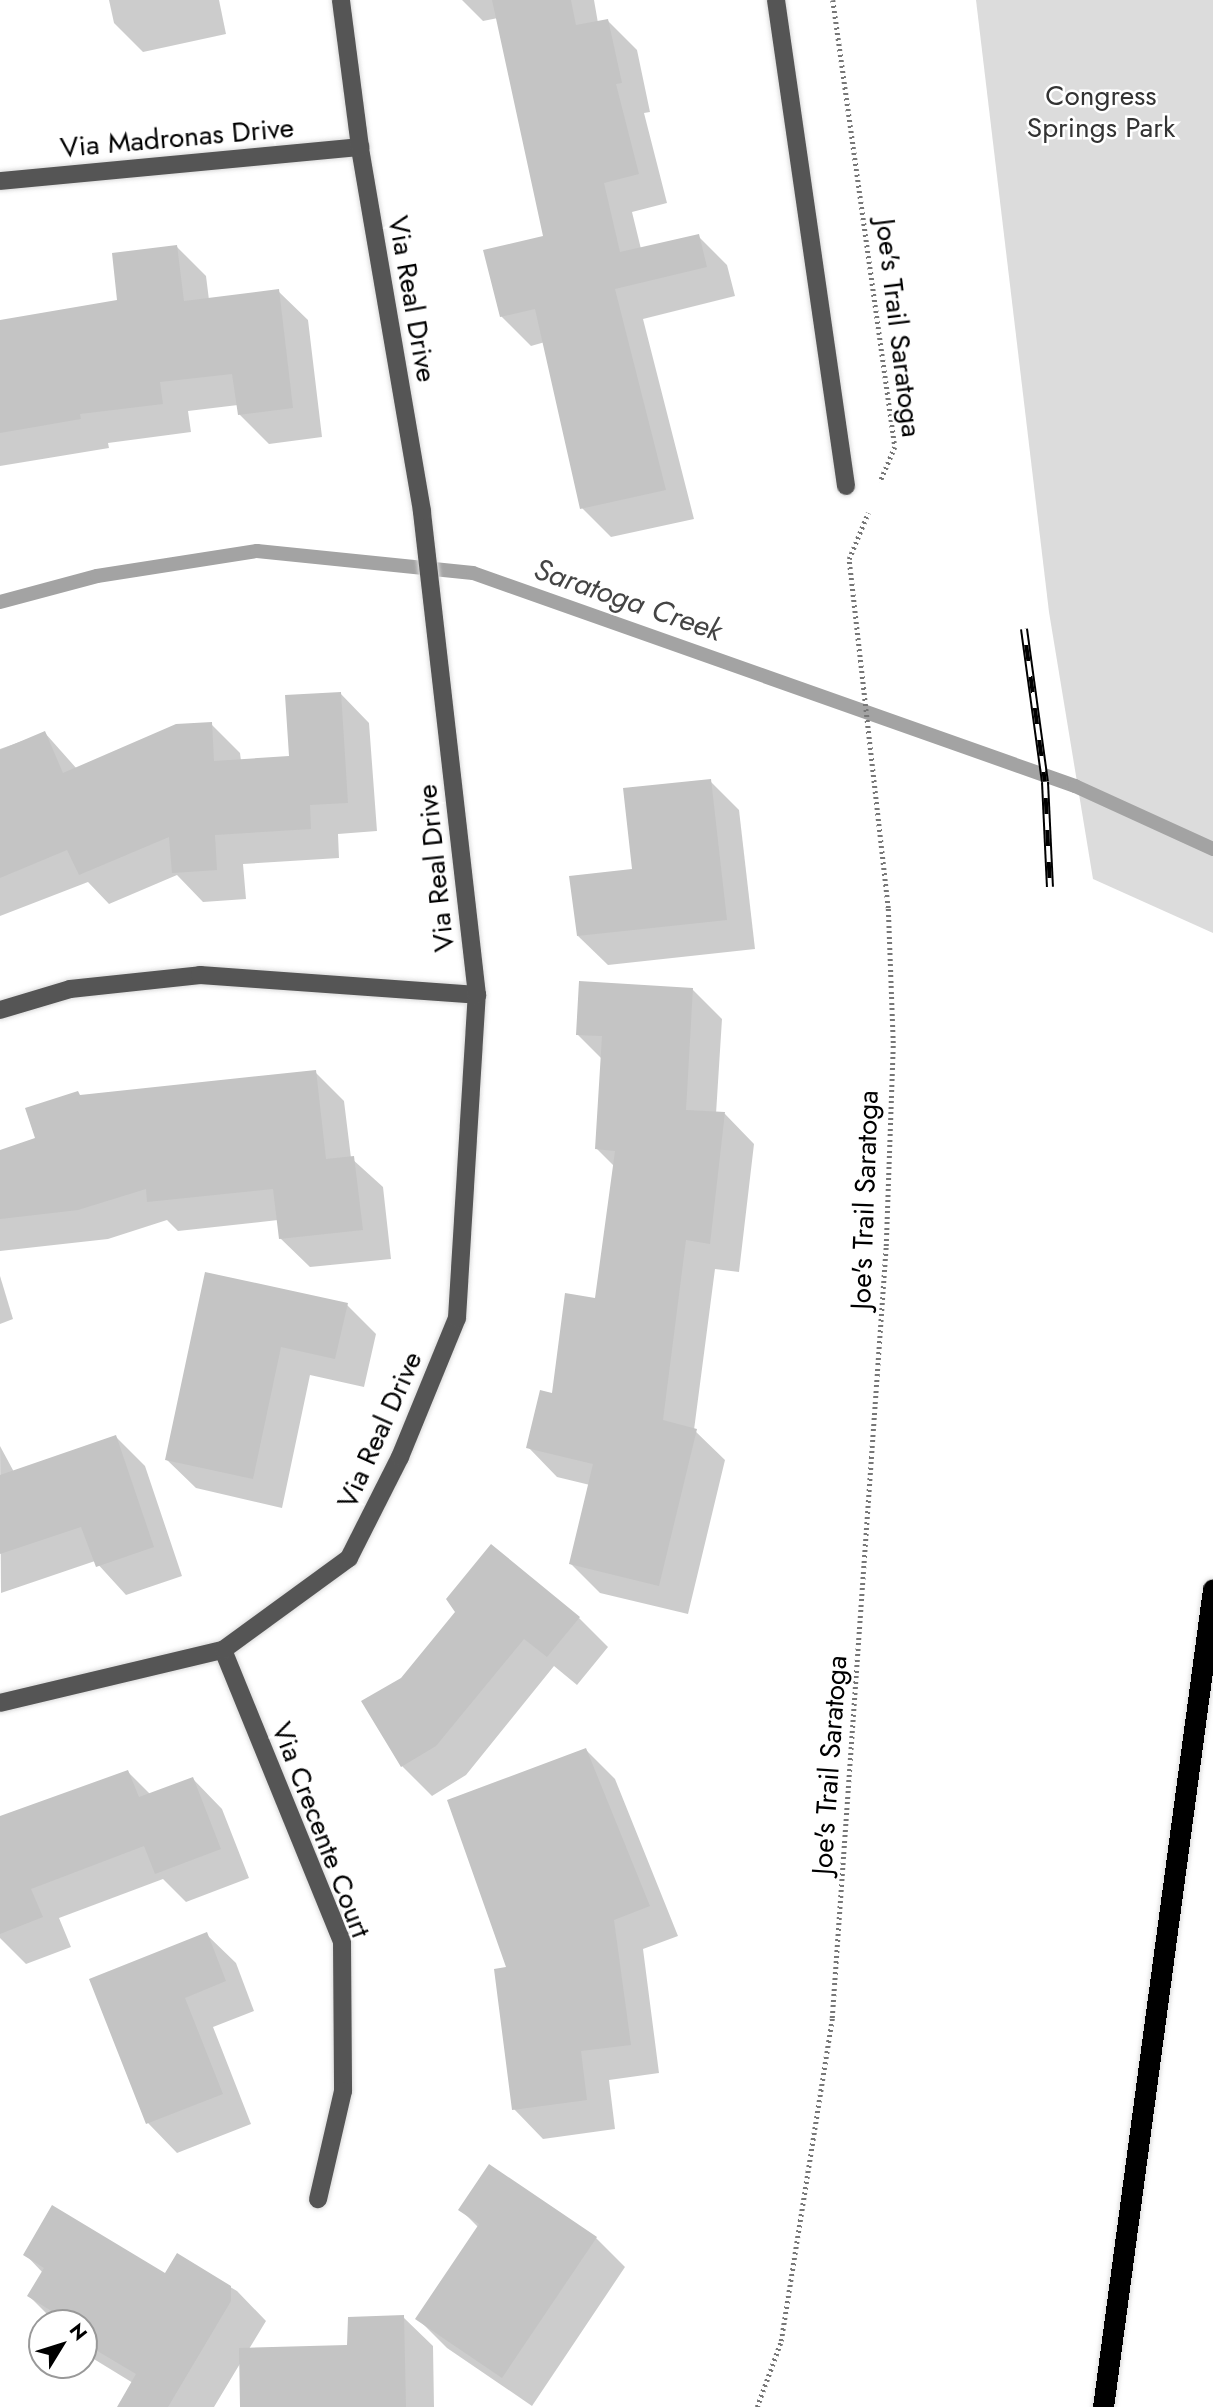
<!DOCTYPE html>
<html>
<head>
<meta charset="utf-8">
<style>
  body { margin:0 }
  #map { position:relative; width:1213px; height:2407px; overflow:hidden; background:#fff; font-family:Jost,sans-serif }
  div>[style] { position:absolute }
  .green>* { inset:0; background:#dcdcdc }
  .shadow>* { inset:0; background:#0003 }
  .stream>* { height:14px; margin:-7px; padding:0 7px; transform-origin:7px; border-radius:7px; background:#a3a3a3 }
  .building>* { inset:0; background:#c4c4c4 }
  .path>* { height:4.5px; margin-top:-2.25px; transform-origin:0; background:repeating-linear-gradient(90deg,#777 0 2px,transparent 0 5.5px) }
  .roads { filter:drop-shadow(0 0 2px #dbdbdb) drop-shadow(0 0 2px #dbdbdb) }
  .minor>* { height:18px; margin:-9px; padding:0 9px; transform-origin:9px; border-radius:9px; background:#555 }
  .highway>* { height:21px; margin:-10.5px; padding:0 10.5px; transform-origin:10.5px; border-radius:10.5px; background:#000 }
  .rail>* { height:8px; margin-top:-4px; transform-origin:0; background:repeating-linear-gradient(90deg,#fff 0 16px,#000 0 32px); box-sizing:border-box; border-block:2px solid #000 }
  span { translate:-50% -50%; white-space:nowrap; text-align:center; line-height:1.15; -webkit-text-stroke:5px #fff; paint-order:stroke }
  .park-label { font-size:28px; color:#333 }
  .street-label { font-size:28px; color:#000 }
  .water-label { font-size:30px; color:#444; font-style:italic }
  .north { position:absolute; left:28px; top:2309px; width:70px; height:70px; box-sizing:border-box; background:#fff; border:2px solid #999; border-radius:50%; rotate:52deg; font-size:19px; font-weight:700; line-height:28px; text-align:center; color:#000 }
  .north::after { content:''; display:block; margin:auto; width:24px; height:32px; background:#000; clip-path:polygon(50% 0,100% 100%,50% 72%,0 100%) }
</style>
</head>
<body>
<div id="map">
  <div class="green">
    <div style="clip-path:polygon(976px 0,1213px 0,1213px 933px,1093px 879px,1049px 612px)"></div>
  </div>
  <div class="shadow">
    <div style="clip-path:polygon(109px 0,219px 0,226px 34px,143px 52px,114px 23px)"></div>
    <div style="clip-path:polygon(462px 0,594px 0,598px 23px,608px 21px,637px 50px,650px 112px,644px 113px,667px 203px,632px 212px,641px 249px,698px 236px,727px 265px,735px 296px,643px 319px,694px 519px,611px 537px,582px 508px,545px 342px,531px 346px,501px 316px,545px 237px,498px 18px,483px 21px)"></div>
    <div style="clip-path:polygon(177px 247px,206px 276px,209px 300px,278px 291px,308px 320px,322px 437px,269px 444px,239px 414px,238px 405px,188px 411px,191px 432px,108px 443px,109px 448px,0 466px,0 322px,119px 301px)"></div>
    <div style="clip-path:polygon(340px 693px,369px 723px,377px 831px,338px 834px,339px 858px,243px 864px,246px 899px,203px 902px,177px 875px,109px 904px,88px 882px,0 916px,0 749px,45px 733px,77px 769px,211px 724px,240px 753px,241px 761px,291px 758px)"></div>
    <div style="clip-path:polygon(710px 781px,739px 810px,755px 949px,608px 965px,578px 936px)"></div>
    <div style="clip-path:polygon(693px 990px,722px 1019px,716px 1114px,725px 1114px,754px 1144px,739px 1272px,715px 1269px,694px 1430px,725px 1460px,688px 1614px,600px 1593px,571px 1564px,590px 1485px,557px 1477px,528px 1447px,597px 1300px,614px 1166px,597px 1149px,602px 1059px,577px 1034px)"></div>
    <div style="clip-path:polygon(315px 1072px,344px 1101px,351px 1158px,383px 1187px,391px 1259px,310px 1267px,280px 1238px,278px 1220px,178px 1231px,167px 1220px,108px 1239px,0 1251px,0 1151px,38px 1139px,81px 1097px)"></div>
    <div style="clip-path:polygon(206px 1274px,347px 1305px,376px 1334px,364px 1387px,310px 1375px,282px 1508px,196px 1488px,166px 1459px)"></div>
    <div style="clip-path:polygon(0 1276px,13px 1319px,0 1324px)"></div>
    <div style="clip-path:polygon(116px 1437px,145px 1466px,182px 1576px,126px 1595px,95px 1561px,1px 1593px,0 1446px,14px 1472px)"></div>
    <div style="clip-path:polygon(579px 1618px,608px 1647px,577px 1685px,554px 1666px,466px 1775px,432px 1796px,402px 1766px,364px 1702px,402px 1679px)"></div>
    <div style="clip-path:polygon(586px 1750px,615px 1779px,678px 1936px,643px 1949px,659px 2073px,609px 2080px,615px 2129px,543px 2139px,514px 2109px,508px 1969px)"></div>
    <div style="clip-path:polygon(128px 1772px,151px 1795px,193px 1779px,222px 1809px,249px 1878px,186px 1902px,163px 1879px,59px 1918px,71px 1947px,26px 1964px,0 1938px,0 1821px)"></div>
    <div style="clip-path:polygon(206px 1934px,236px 1963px,254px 2011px,213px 2027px,251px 2124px,177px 2153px,148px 2123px,91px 1980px)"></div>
    <div style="clip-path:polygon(461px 2210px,596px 2238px,625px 2267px,532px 2406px,447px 2348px,418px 2319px,479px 2228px)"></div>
    <div style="clip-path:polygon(25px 2254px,166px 2276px,178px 2256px,237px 2291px,266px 2321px,249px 2349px,349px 2347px,403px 2317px,433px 2346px,434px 2407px,242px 2407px,241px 2362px,214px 2407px,119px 2407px,133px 2383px,84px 2353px,84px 2323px,56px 2323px,29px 2296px,43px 2273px)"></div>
  </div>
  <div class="stream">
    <div style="left:0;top:602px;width:100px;rotate:-15deg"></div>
    <div style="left:97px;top:576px;width:162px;rotate:-8.9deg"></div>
    <div style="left:257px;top:551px;width:217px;rotate:5.8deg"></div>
    <div style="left:473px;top:573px;width:639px;rotate:19.48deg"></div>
    <div style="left:1075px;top:786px;width:152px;rotate:24.5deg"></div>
  </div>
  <div class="building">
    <div style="clip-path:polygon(492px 0,571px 0,576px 25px,608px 19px,622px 83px,616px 84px,639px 174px,604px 183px,620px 252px,699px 234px,707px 267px,615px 289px,666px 490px,580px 509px,535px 309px,500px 317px,483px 250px,543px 236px)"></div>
    <div style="clip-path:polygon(177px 245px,184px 301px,279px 289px,293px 408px,238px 415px,232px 374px,160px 382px,163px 404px,80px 414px,81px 419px,0 433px,0 320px,117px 300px,112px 253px)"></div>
    <div style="clip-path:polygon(341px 692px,348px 803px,310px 805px,311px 829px,215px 835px,217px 870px,172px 873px,169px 837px,79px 875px,67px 850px,0 878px,0 750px,45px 731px,63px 773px,176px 724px,212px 722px,214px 761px,289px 756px,285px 695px)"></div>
    <div style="clip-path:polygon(711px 779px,727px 920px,577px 936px,569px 876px,632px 869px,623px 788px)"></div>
    <div style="clip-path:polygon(579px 981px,693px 988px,686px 1110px,725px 1112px,710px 1244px,686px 1240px,663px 1420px,697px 1429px,659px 1586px,569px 1564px,593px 1464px,526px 1448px,540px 1390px,552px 1393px,565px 1293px,595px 1298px,615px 1151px,595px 1149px,602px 1036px,576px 1035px)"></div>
    <div style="clip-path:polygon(316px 1070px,326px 1159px,354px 1156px,363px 1230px,279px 1239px,273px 1189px,147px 1202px,146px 1189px,78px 1210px,0 1219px,0 1150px,35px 1138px,25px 1108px,78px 1091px,80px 1095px)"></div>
    <div style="clip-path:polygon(205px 1272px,348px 1303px,335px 1359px,281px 1347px,253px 1479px,165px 1460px)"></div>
    <div style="clip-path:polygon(116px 1435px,154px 1547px,96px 1567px,81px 1527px,0 1554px,0 1475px)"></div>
    <div style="clip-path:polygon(491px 1544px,580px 1617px,547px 1657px,524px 1639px,436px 1746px,401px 1767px,361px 1701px,401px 1678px,455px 1612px,446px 1599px)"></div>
    <div style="clip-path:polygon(586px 1748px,650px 1906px,614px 1920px,631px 2045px,581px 2051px,587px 2100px,512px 2110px,494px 1969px,506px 1967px,447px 1800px)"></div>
    <div style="clip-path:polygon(128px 1770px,139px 1797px,193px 1777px,221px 1849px,155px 1874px,144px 1846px,31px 1889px,43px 1917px,0 1934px,0 1816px)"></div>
    <div style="clip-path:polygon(207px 1932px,226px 1981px,185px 1998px,223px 2094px,146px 2124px,89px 1979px)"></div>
    <div style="clip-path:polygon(489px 2164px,597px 2237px,502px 2378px,415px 2319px,479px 2224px,458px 2210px)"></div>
    <div style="clip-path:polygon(52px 2205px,165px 2273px,177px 2253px,231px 2286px,231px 2301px,168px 2407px,117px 2407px,136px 2374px,84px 2343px,84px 2323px,71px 2323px,27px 2296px,44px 2268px,23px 2255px)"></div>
    <div style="clip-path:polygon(404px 2315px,406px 2407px,240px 2407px,239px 2348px,347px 2345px,348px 2317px)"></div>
  </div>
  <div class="path">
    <div style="left:833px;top:0;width:451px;rotate:82.1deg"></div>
    <div style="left:895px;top:447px;width:38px;rotate:113deg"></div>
    <div style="left:757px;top:2407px;width:70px;rotate:-70deg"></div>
    <div style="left:781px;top:2341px;width:327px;rotate:-81deg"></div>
    <div style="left:832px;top:2018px;width:774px;rotate:-86deg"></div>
    <div style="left:886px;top:1246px;width:203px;rotate:-88deg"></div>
    <div style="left:893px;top:1043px;width:135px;rotate:-92.1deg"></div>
    <div style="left:888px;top:908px;width:351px;rotate:-96.4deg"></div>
    <div style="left:849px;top:559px;width:50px;rotate:-67.6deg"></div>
  </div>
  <div class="roads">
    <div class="minor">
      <div style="left:776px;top:0;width:491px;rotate:81.8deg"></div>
      <div style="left:0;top:181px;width:362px;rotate:-5.4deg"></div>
      <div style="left:0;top:1010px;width:73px;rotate:-16.7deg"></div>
      <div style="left:70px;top:989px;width:131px;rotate:-6.1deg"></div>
      <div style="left:200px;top:975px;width:278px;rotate:4.1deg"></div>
      <div style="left:223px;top:1650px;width:314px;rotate:67.8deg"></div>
      <div style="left:342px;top:1941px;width:150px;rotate:89.6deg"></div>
      <div style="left:343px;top:2091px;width:111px;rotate:103deg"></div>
      <div style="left:0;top:1703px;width:229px;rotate:-13.4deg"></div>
      <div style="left:223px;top:1650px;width:156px;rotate:-36.1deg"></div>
      <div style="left:349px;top:1558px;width:113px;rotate:-63.2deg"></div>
      <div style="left:400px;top:1457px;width:150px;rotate:-67.7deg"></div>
      <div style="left:457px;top:1318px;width:324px;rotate:-86.5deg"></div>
      <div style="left:477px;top:995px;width:487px;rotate:-96.5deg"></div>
      <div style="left:422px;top:511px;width:369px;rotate:-99.7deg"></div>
      <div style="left:360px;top:147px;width:148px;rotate:-97.4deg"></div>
    </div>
    <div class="highway">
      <div style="left:1103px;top:2407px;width:825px;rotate:-82.34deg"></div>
    </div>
  </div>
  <div class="rail">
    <div style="left:1024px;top:629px;width:154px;rotate:82.2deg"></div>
    <div style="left:1045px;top:782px;width:105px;rotate:87.3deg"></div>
  </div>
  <div class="park-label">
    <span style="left:1101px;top:112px">Congress<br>Springs Park</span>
  </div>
  <div class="street-label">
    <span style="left:177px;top:138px;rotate:-5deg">Via Madronas Drive</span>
    <span style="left:412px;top:299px;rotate:80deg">Via Real Drive</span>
    <span style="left:898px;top:328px;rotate:83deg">Joe's Trail Saratoga</span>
    <span style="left:436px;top:868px;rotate:-96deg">Via Real Drive</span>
    <span style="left:865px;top:1200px;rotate:-88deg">Joe's Trail Saratoga</span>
    <span style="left:380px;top:1430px;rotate:-66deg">Via Real Drive</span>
    <span style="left:830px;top:1765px;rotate:-86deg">Joe's Trail Saratoga</span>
    <span style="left:321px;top:1830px;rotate:69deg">Via Crecente Court</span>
  </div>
  <div class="water-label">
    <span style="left:628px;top:600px;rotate:19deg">Saratoga Creek</span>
  </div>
  <div class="north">N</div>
</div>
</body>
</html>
